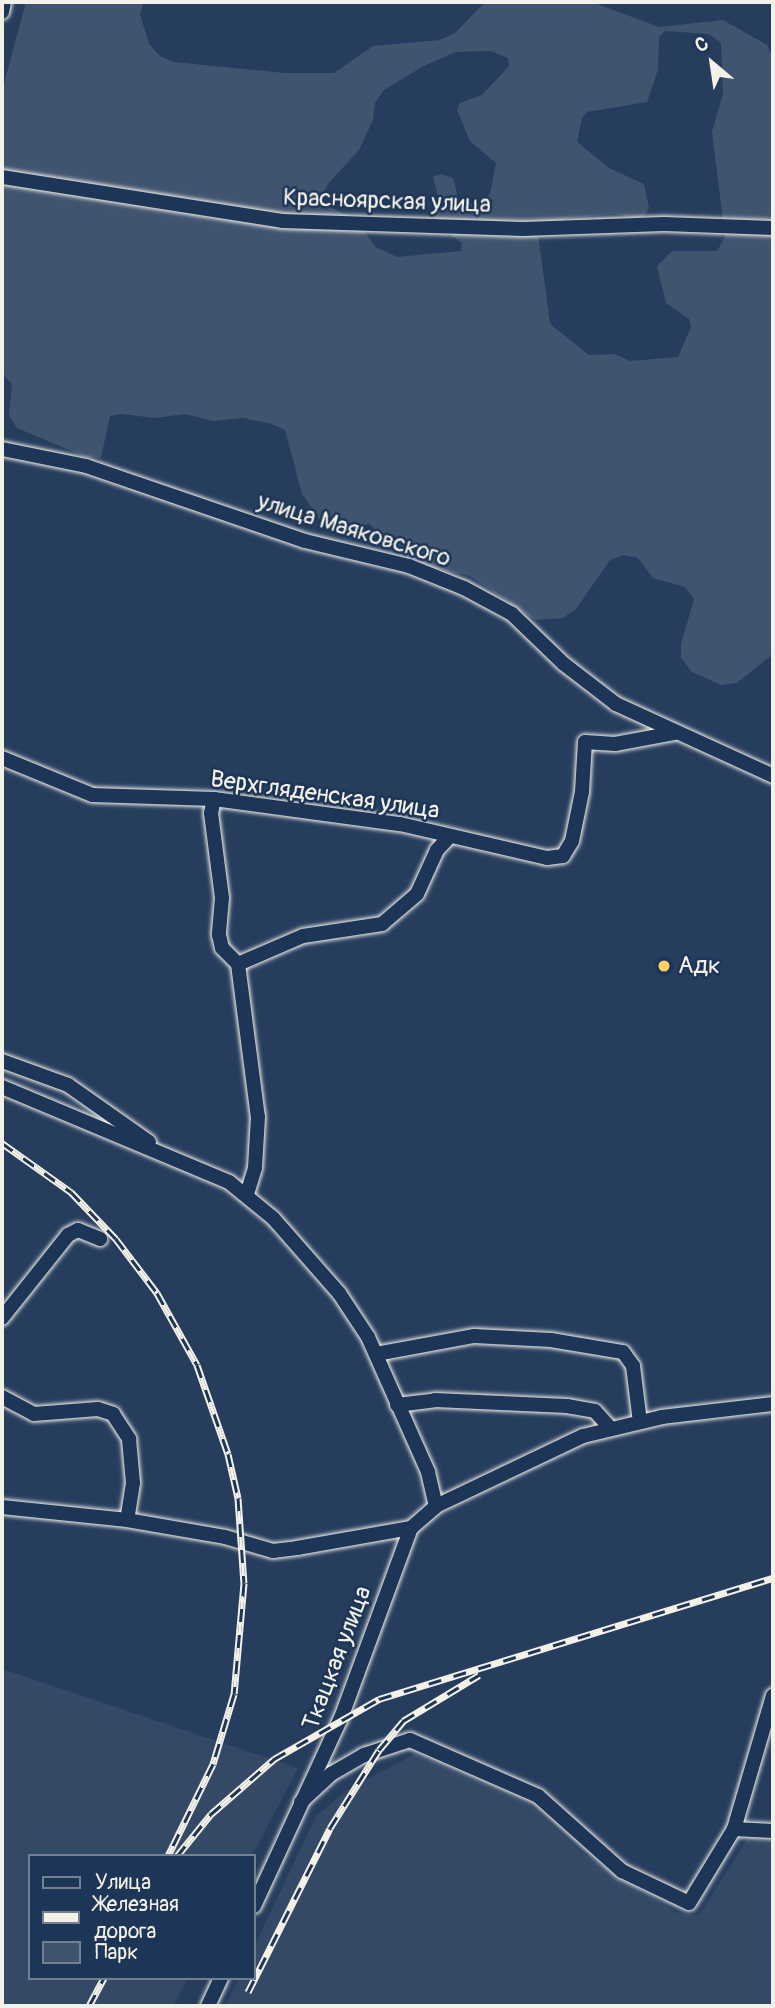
<!DOCTYPE html>
<html>
<head>
<meta charset="utf-8">
<style>
  body { margin:0 }
  #map { position:relative; width:775px; height:2008px; overflow:hidden; background:#263d5d; font-family:Pangolin,sans-serif }
  div>[style] { position:absolute }
  .built>* { inset:0; background:#334966 }
  .green>* { inset:0; background:#40546f }
  .roads { filter:drop-shadow(0 0 2px #f4f1e8) drop-shadow(0 0 2px #f4f1e8) }
  .street>* { height:14px; margin:-7px; padding:0 7px; transform-origin:7px; border-radius:7px; background:#1d3557 }
  .rail>* { height:7px; margin-top:-3.5px; transform-origin:0; background:repeating-linear-gradient(90deg,#1d3557 0 13px,#f4f1e8 0 26px); box-sizing:border-box; border-block:2px solid #f4f1e8 }
  .dots>* { width:19px; height:19px; translate:-50% -50%; box-sizing:border-box; border:4px solid #1d3557; border-radius:50% }
  span { translate:-50% -50%; white-space:nowrap; text-align:center; line-height:1.15; -webkit-text-stroke:5px #1d3557; paint-order:stroke }
  .street-label { font-size:24px; color:#f4f1e8 }
  .poi-label { font-size:24px; color:#f4f1e8 }
  .left { translate:0 -50%; text-align:left }
  .frame { position:absolute; inset:0; border:4px solid #f4f1e8; pointer-events:none }
  .legend { position:absolute; left:28px; top:1854px; width:228px; height:126px; box-sizing:border-box; background:#1d3557; border:2px solid #738091; margin:0; padding:9px 12px; list-style:none; font-size:21px; color:#f4f1e8 }
  .legend li { display:flex; align-items:center; gap:14px; height:35px }
  .legend b { width:35px; border:2px solid #738091 }
  .north { position:absolute; left:677px; top:28px; width:70px; height:70px; -webkit-text-stroke:5px #1d3557; paint-order:stroke; rotate:331deg; font-size:19px; font-weight:700; line-height:28px; text-align:center; color:#f4f1e8 }
  .north::after { content:''; display:block; margin:auto; width:24px; height:32px; background:#f4f1e8; clip-path:polygon(50% 0,100% 100%,50% 72%,0 100%) }
</style>
</head>
<body>
<div id="map">
  <div class="built">
    <div style="clip-path:polygon(2px 1669px,298px 1768px,252px 1856px,30px 1856px,30px 1978px,188px 1978px,173px 2006px,2px 2006px)"></div>
    <div style="clip-path:polygon(415px 1754px,529px 1804px,582px 1853px,677px 1913px,699px 1915px,748px 1838px,773px 1841px,773px 2006px,225px 2006px,239px 1978px,254px 1978px,254px 1947px,316px 1816px,349px 1789px)"></div>
  </div>
  <div class="green">
    <div style="clip-path:polygon(evenodd,26px 2px,144px 2px,140px 14px,149px 44px,160px 56px,174px 62px,285px 73px,334px 73px,373px 46px,440px 40px,455px 33px,485px 2px,592px 2px,659px 27px,723px 20px,767px 45px,773px 58px,773px 654px,737px 683px,721px 685px,692px 672px,681px 658px,681px 644px,694px 599px,685px 587px,653px 578px,638px 558px,624px 555px,610px 560px,576px 609px,563px 618px,535px 620px,470px 576px,429px 567px,389px 546px,369px 523px,342px 536px,328px 531px,302px 494px,285px 430px,272px 424px,243px 418px,213px 421px,185px 414px,155px 418px,121px 414px,110px 416px,101px 458px,86px 457px,17px 428px,9px 415px,12px 384px,2px 373px,2px 91px,26px 2px,665px 31px,709px 34px,721px 43px,723px 93px,712px 132px,725px 237px,717px 251px,672px 251px,657px 266px,666px 303px,689px 319px,691px 327px,678px 357px,630px 361px,615px 354px,589px 355px,550px 324px,538px 233px,568px 218px,615px 214px,639px 219px,646px 214px,649px 208px,644px 184px,609px 168px,577px 142px,582px 118px,587px 112px,647px 102px,658px 70px,659px 37px,665px 31px,26px 2px,491px 51px,508px 58px,509px 66px,482px 95px,460px 103px,457px 110px,470px 141px,496px 163px,490px 194px,478px 203px,468px 204px,459px 201px,453px 178px,441px 174px,433px 177px,438px 196px,434px 213px,440px 227px,462px 243px,461px 251px,397px 257px,376px 247px,354px 218px,325px 205px,321px 198px,328px 184px,359px 150px,373px 120px,375px 103px,384px 90px,422px 67px,455px 52px,491px 51px)"></div>
  </div>
  <div class="roads">
    <div class="street">
      <div style="left:2px;top:12px;width:10px;rotate:-79deg"></div>
      <div style="left:2px;top:177px;width:283px;rotate:8.9deg"></div>
      <div style="left:282px;top:221px;width:241px;rotate:1.9deg"></div>
      <div style="left:523px;top:229px;width:141px;rotate:-2deg"></div>
      <div style="left:664px;top:224px;width:109px;rotate:2.1deg"></div>
      <div style="left:2px;top:449px;width:86px;rotate:11.4deg"></div>
      <div style="left:86px;top:466px;width:231px;rotate:18.9deg"></div>
      <div style="left:305px;top:541px;width:107px;rotate:13.5deg"></div>
      <div style="left:409px;top:566px;width:59px;rotate:21.8deg"></div>
      <div style="left:464px;top:588px;width:55px;rotate:28.4deg"></div>
      <div style="left:512px;top:614px;width:72px;rotate:43.9deg"></div>
      <div style="left:564px;top:664px;width:66px;rotate:37.6deg"></div>
      <div style="left:616px;top:704px;width:173px;rotate:24.6deg"></div>
      <div style="left:2px;top:758px;width:97px;rotate:22.3deg"></div>
      <div style="left:92px;top:795px;width:122px;rotate:1.9deg"></div>
      <div style="left:214px;top:799px;width:188px;rotate:7.7deg"></div>
      <div style="left:400px;top:824px;width:151px;rotate:13deg"></div>
      <div style="left:547px;top:858px;width:16px;rotate:-7deg"></div>
      <div style="left:563px;top:856px;width:17px;rotate:-59deg"></div>
      <div style="left:572px;top:841px;width:50px;rotate:-78.5deg"></div>
      <div style="left:582px;top:792px;width:50px;rotate:-86.6deg"></div>
      <div style="left:585px;top:742px;width:30px;rotate:4deg"></div>
      <div style="left:615px;top:744px;width:61px;rotate:-10.4deg"></div>
      <div style="left:214px;top:799px;width:14px;rotate:102deg"></div>
      <div style="left:211px;top:813px;width:86px;rotate:82.6deg"></div>
      <div style="left:222px;top:898px;width:37px;rotate:95deg"></div>
      <div style="left:219px;top:935px;width:13px;rotate:77deg"></div>
      <div style="left:222px;top:948px;width:23px;rotate:45deg"></div>
      <div style="left:238px;top:964px;width:71px;rotate:-23.3deg"></div>
      <div style="left:303px;top:936px;width:80px;rotate:-8.6deg"></div>
      <div style="left:382px;top:924px;width:46px;rotate:-40.6deg"></div>
      <div style="left:417px;top:894px;width:48px;rotate:-65.6deg"></div>
      <div style="left:437px;top:850px;width:19px;rotate:-47deg"></div>
      <div style="left:238px;top:964px;width:154px;rotate:82.6deg"></div>
      <div style="left:258px;top:1117px;width:51px;rotate:93.4deg"></div>
      <div style="left:255px;top:1168px;width:27px;rotate:107deg"></div>
      <div style="left:2px;top:1061px;width:70px;rotate:20deg"></div>
      <div style="left:68px;top:1085px;width:99px;rotate:35.1deg"></div>
      <div style="left:2px;top:1087px;width:246px;rotate:22.7deg"></div>
      <div style="left:229px;top:1182px;width:57px;rotate:39.3deg"></div>
      <div style="left:273px;top:1218px;width:100px;rotate:48.7deg"></div>
      <div style="left:339px;top:1293px;width:53px;rotate:56.6deg"></div>
      <div style="left:368px;top:1337px;width:148px;rotate:66deg"></div>
      <div style="left:428px;top:1472px;width:35px;rotate:77deg"></div>
      <div style="left:2px;top:1318px;width:106px;rotate:-51.5deg"></div>
      <div style="left:68px;top:1235px;width:11px;rotate:-27deg"></div>
      <div style="left:78px;top:1230px;width:24px;rotate:22deg"></div>
      <div style="left:376px;top:1354px;width:100px;rotate:-10.4deg"></div>
      <div style="left:474px;top:1336px;width:77px;rotate:3deg"></div>
      <div style="left:551px;top:1340px;width:73px;rotate:9.5deg"></div>
      <div style="left:623px;top:1352px;width:17px;rotate:54deg"></div>
      <div style="left:633px;top:1366px;width:56px;rotate:82.9deg"></div>
      <div style="left:2px;top:1397px;width:36px;rotate:28deg"></div>
      <div style="left:34px;top:1414px;width:64px;rotate:-4.5deg"></div>
      <div style="left:98px;top:1409px;width:16px;rotate:18deg"></div>
      <div style="left:113px;top:1414px;width:30px;rotate:57deg"></div>
      <div style="left:129px;top:1439px;width:44px;rotate:84.8deg"></div>
      <div style="left:133px;top:1483px;width:37px;rotate:99deg"></div>
      <div style="left:397px;top:1405px;width:38px;rotate:-7deg"></div>
      <div style="left:435px;top:1400px;width:132px;rotate:2.6deg"></div>
      <div style="left:567px;top:1406px;width:28px;rotate:10deg"></div>
      <div style="left:595px;top:1411px;width:24px;rotate:48deg"></div>
      <div style="left:2px;top:1507px;width:126px;rotate:5.9deg"></div>
      <div style="left:127px;top:1520px;width:99px;rotate:9.8deg"></div>
      <div style="left:225px;top:1537px;width:50px;rotate:16.3deg"></div>
      <div style="left:273px;top:1551px;width:24px;rotate:-7deg"></div>
      <div style="left:297px;top:1548px;width:116px;rotate:-10deg"></div>
      <div style="left:411px;top:1528px;width:33px;rotate:-41deg"></div>
      <div style="left:436px;top:1506px;width:163px;rotate:-25.5deg"></div>
      <div style="left:583px;top:1436px;width:81px;rotate:-13.5deg"></div>
      <div style="left:662px;top:1417px;width:112px;rotate:-6.7deg"></div>
      <div style="left:301px;top:1802px;width:41px;rotate:-43deg"></div>
      <div style="left:331px;top:1774px;width:38px;rotate:-30deg"></div>
      <div style="left:364px;top:1755px;width:48px;rotate:-18.1deg"></div>
      <div style="left:410px;top:1740px;width:140px;rotate:23.6deg"></div>
      <div style="left:538px;top:1796px;width:113px;rotate:41.8deg"></div>
      <div style="left:622px;top:1871px;width:74px;rotate:25.5deg"></div>
      <div style="left:689px;top:1903px;width:87px;rotate:-58.7deg"></div>
      <div style="left:734px;top:1829px;width:139px;rotate:-73.7deg"></div>
      <div style="left:734px;top:1829px;width:39px;rotate:3deg"></div>
      <div style="left:254px;top:1906px;width:207px;rotate:-65.2deg"></div>
      <div style="left:341px;top:1718px;width:202px;rotate:-69.8deg"></div>
      <div style="left:208px;top:2006px;width:31px;rotate:-65deg"></div>
    </div>
  </div>
  <div class="rail">
    <div style="left:2px;top:1143px;width:85px;rotate:35.4deg"></div>
    <div style="left:71px;top:1192px;width:65px;rotate:46.2deg"></div>
    <div style="left:116px;top:1239px;width:68px;rotate:52.8deg"></div>
    <div style="left:157px;top:1293px;width:82px;rotate:60.9deg"></div>
    <div style="left:197px;top:1365px;width:94px;rotate:70.8deg"></div>
    <div style="left:228px;top:1454px;width:45px;rotate:77.2deg"></div>
    <div style="left:238px;top:1498px;width:85px;rotate:86deg"></div>
    <div style="left:244px;top:1583px;width:111px;rotate:95.1deg"></div>
    <div style="left:234px;top:1694px;width:73px;rotate:106.7deg"></div>
    <div style="left:213px;top:1764px;width:102px;rotate:116.1deg"></div>
    <div style="left:177px;top:1856px;width:54px;rotate:-51deg"></div>
    <div style="left:211px;top:1814px;width:84px;rotate:-41.1deg"></div>
    <div style="left:274px;top:1759px;width:121px;rotate:-29.7deg"></div>
    <div style="left:379px;top:1699px;width:412px;rotate:-17.1deg"></div>
    <div style="left:248px;top:1992px;width:183px;rotate:-63.4deg"></div>
    <div style="left:330px;top:1828px;width:92px;rotate:-57.9deg"></div>
    <div style="left:379px;top:1750px;width:38px;rotate:-50deg"></div>
    <div style="left:403px;top:1721px;width:89px;rotate:-31.2deg"></div>
    <div style="left:89px;top:2006px;width:32px;rotate:-62deg"></div>
  </div>
  <div class="dots">
    <div style="left:664px;top:966px;background:#ffd166"></div>
  </div>
  <div class="street-label">
    <span style="left:387px;top:201px;rotate:2deg">Красноярская улица</span>
    <span style="left:354px;top:530px;rotate:17deg">улица Маяковского</span>
    <span style="left:325px;top:795px;rotate:8deg">Верхгляденская улица</span>
    <span style="left:337px;top:1658px;rotate:-69deg">Ткацкая улица</span>
  </div>
  <div class="poi-label">
    <span class="left" style="left:678px;top:966px">Адк</span>
  </div>
  <div class="frame"></div>
  <ul class="legend">
  <li><b style="height:9px;background:#1d3557"></b>Улица</li>
  <li><b style="height:9px;background:#f4f1e8"></b>Железная дорога</li>
  <li><b style="height:19px;background:#40546f"></b>Парк</li>
  </ul>
  <div class="north">С</div>
</div>
</body>
</html>
